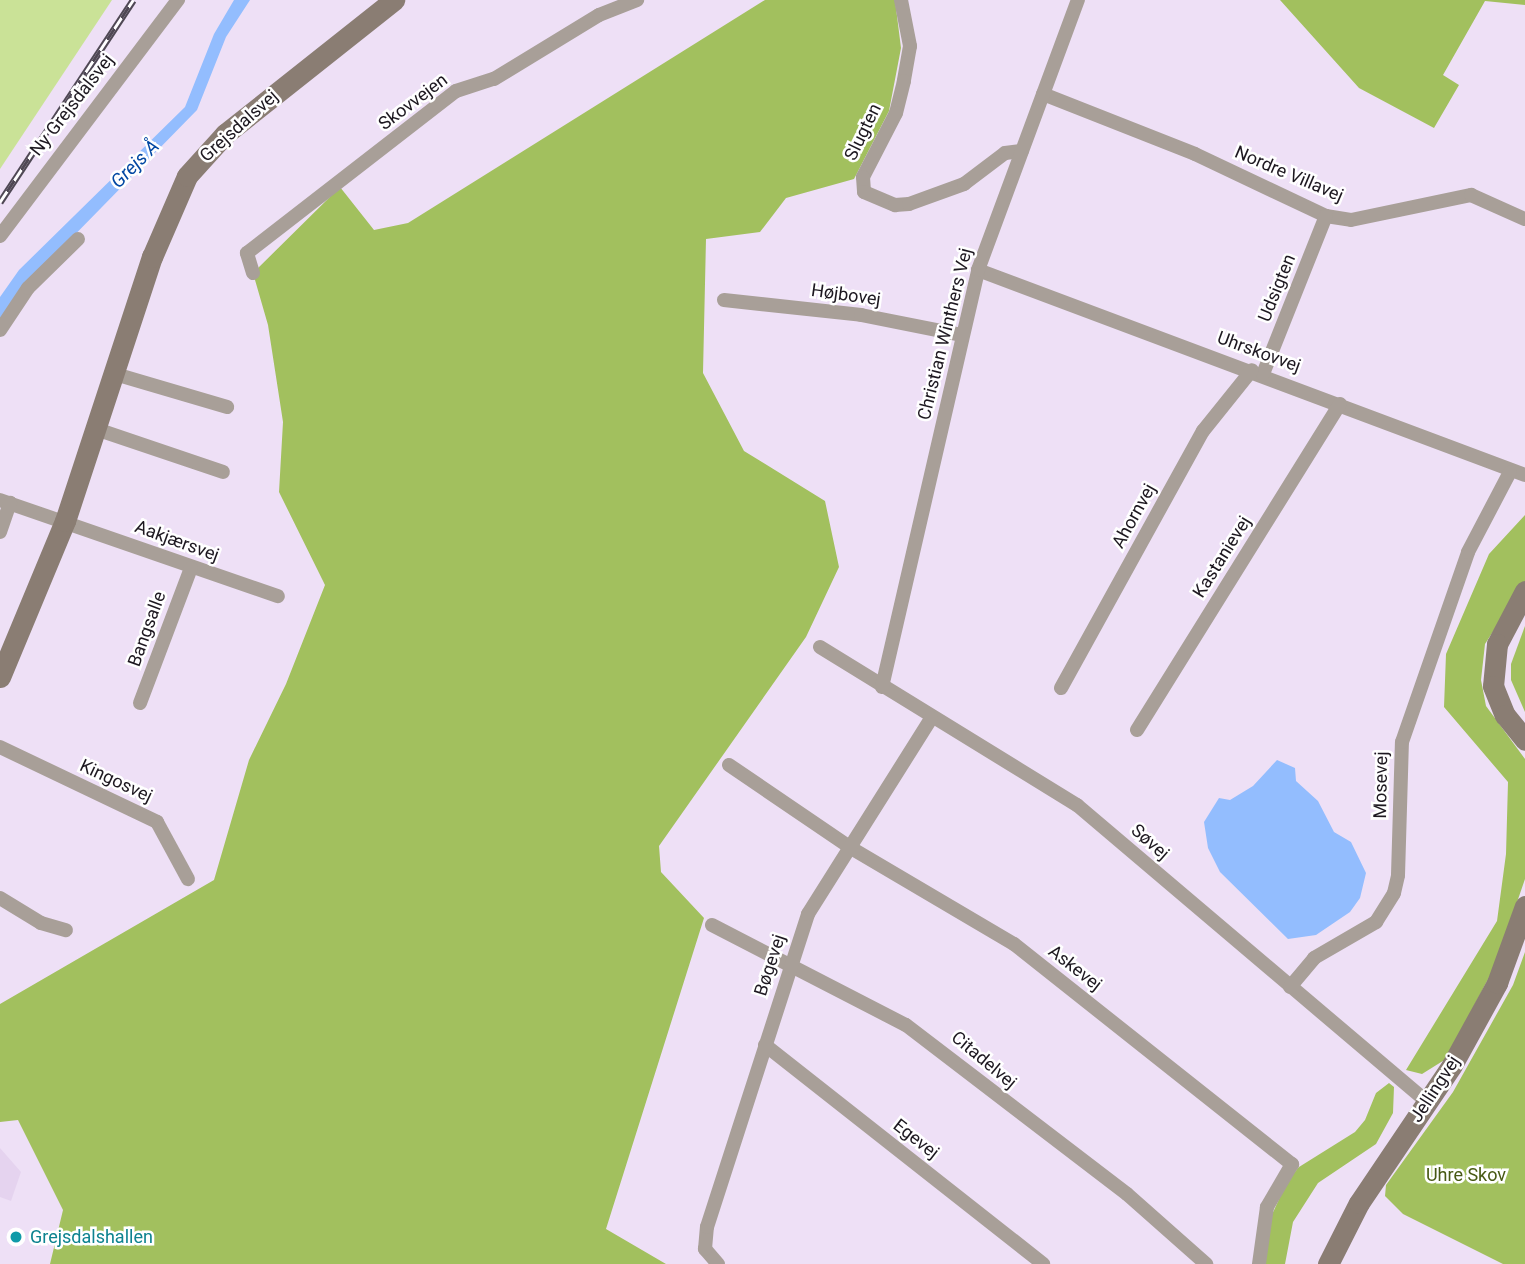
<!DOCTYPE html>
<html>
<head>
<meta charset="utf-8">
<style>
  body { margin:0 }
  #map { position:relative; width:1525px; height:1264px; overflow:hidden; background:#eee0f6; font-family:Roboto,sans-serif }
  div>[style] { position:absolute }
  .built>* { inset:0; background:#e5d3ef }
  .green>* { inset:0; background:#cae297 }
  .forest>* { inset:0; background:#a2c05e }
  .water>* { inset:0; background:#93bdfe }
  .street>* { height:14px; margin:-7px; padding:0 7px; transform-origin:7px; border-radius:7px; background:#a89f98 }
  .secondary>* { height:21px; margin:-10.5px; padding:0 10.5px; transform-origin:10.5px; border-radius:10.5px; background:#8a7d73 }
  .rail>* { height:7px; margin-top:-3.5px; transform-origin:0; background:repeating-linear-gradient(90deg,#fff 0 13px,#4f4854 0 26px); box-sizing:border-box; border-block:2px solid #4f4854 }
  .dots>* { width:19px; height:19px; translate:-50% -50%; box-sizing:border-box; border:4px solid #fff; border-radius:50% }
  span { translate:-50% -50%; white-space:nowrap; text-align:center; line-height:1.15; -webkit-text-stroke:5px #fff; paint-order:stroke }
  .street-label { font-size:18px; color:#1d1820 }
  .park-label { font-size:18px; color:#475913 }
  .culture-label { font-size:18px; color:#0d838f }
  .left { translate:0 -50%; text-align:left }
  .water-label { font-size:19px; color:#0348a3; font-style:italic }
</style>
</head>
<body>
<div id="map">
  <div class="built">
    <div style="clip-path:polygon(0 1148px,21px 1172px,11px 1201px,0 1197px)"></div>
  </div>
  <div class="green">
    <div style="clip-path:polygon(0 0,112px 0,0 169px)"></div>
  </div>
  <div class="forest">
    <div style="clip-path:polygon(765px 0,895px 0,901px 48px,889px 111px,854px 179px,786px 198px,760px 232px,706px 239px,703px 373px,744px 451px,825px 501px,839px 567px,806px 637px,659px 846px,661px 872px,704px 918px,606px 1229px,666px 1264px,50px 1264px,63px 1210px,18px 1120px,0 1122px,0 1004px,214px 880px,249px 760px,286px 684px,325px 585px,279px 492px,283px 422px,268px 325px,253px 273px,340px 187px,374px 230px,408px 223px)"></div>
    <div style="clip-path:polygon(1280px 0,1525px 0,1525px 5px,1485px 1px,1443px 75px,1459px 85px,1434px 128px,1359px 88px)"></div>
    <div style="clip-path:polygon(1525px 515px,1525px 582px,1485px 644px,1481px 680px,1486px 706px,1525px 759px,1525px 879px,1495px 966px,1446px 1059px,1422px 1074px,1406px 1070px,1497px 921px,1506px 854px,1508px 782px,1444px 707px,1446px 654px,1489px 554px)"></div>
    <div style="clip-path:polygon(1525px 626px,1525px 712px,1511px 680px,1511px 664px)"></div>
    <div style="clip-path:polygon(1525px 952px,1525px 1264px,1503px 1264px,1403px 1214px,1385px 1196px,1386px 1185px,1453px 1092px,1513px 985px)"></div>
    <div style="clip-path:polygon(1389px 1083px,1394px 1087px,1393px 1113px,1376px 1144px,1318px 1183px,1293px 1222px,1285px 1264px,1265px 1264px,1269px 1221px,1288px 1180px,1299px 1167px,1355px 1132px,1365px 1120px,1376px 1093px)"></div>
  </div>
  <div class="water">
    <div style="clip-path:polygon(234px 0,250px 0,226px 37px,197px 110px,54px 256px,0 321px,0 297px,19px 270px,185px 107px,214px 34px)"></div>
    <div style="clip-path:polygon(1277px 760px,1295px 768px,1296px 781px,1318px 801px,1334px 832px,1351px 842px,1366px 873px,1360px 898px,1350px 912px,1316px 935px,1288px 939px,1220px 872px,1208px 848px,1204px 822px,1219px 798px,1230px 800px,1253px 786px)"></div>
  </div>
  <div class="street">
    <div style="left:901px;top:0;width:47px;rotate:78.9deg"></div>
    <div style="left:910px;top:46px;width:36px;rotate:100deg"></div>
    <div style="left:904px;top:81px;width:33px;rotate:104deg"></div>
    <div style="left:896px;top:113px;width:72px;rotate:117.3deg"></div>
    <div style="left:863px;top:177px;width:15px;rotate:86deg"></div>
    <div style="left:864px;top:192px;width:34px;rotate:23deg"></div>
    <div style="left:895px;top:205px;width:14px;rotate:-4deg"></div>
    <div style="left:909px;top:204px;width:59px;rotate:-20deg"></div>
    <div style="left:964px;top:184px;width:51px;rotate:-37.1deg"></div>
    <div style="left:1005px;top:153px;width:17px;rotate:-7deg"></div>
    <div style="left:1043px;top:94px;width:163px;rotate:21.5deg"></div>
    <div style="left:1195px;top:154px;width:145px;rotate:25.3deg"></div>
    <div style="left:1326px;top:216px;width:25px;rotate:9deg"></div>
    <div style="left:1351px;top:220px;width:123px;rotate:-11.8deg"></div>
    <div style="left:1471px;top:195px;width:59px;rotate:24deg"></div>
    <div style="left:0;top:236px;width:296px;rotate:-53deg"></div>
    <div style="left:978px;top:270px;width:584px;rotate:20.54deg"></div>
    <div style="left:253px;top:273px;width:21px;rotate:-107deg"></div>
    <div style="left:247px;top:253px;width:264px;rotate:-37.8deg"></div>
    <div style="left:456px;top:91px;width:40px;rotate:-18deg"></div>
    <div style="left:494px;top:79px;width:123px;rotate:-31.4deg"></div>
    <div style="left:599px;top:15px;width:41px;rotate:-21.5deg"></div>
    <div style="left:724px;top:300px;width:138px;rotate:6.2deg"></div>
    <div style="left:861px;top:315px;width:102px;rotate:11.3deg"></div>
    <div style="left:0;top:330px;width:50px;rotate:-56.3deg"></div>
    <div style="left:28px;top:288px;width:70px;rotate:-44.4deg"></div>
    <div style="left:115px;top:374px;width:117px;rotate:16.4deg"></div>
    <div style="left:1263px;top:374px;width:170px;rotate:-68.3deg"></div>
    <div style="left:96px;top:429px;width:134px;rotate:18.7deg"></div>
    <div style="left:0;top:500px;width:294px;rotate:19.1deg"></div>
    <div style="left:0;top:532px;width:31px;rotate:-71deg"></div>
    <div style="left:820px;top:647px;width:302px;rotate:31.6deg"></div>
    <div style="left:1077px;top:805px;width:461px;rotate:40.3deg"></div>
    <div style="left:882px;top:687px;width:428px;rotate:-77deg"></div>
    <div style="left:978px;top:270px;width:288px;rotate:-69.7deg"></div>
    <div style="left:1061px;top:688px;width:294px;rotate:-61.1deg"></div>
    <div style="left:1203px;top:431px;width:78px;rotate:-51.2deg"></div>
    <div style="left:140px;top:703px;width:144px;rotate:-69.3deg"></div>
    <div style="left:1137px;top:730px;width:384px;rotate:-58.1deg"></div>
    <div style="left:0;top:747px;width:174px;rotate:25.5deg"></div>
    <div style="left:157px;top:822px;width:65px;rotate:61.5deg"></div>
    <div style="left:729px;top:765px;width:148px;rotate:34.2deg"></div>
    <div style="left:851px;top:848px;width:189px;rotate:30.5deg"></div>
    <div style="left:1014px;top:944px;width:355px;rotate:38.4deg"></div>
    <div style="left:1292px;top:1164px;width:50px;rotate:120.2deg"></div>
    <div style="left:1267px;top:1207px;width:58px;rotate:98deg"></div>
    <div style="left:0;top:898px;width:48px;rotate:31.4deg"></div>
    <div style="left:41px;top:923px;width:26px;rotate:16deg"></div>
    <div style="left:712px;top:925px;width:218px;rotate:27.3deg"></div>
    <div style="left:906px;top:1025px;width:278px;rotate:37.4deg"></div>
    <div style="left:1127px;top:1194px;width:106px;rotate:41.5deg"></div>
    <div style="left:1290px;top:987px;width:38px;rotate:-50deg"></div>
    <div style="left:1314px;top:958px;width:72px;rotate:-30.1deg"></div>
    <div style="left:1376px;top:922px;width:34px;rotate:-58deg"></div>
    <div style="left:1394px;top:893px;width:18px;rotate:-77deg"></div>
    <div style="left:1398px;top:875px;width:133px;rotate:-88.3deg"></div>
    <div style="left:1402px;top:742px;width:201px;rotate:-70.8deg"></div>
    <div style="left:1468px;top:552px;width:90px;rotate:-62.3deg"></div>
    <div style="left:765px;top:1045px;width:354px;rotate:38.2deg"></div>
    <div style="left:718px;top:1264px;width:20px;rotate:-131deg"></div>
    <div style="left:705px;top:1249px;width:22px;rotate:-85deg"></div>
    <div style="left:707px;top:1227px;width:329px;rotate:-72.1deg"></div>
    <div style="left:808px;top:914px;width:231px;rotate:-57.8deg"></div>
  </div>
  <div class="secondary">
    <div style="left:1525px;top:591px;width:60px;rotate:117.8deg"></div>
    <div style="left:1497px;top:644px;width:42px;rotate:95.4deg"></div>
    <div style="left:1493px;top:686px;width:31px;rotate:68deg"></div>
    <div style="left:1505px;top:715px;width:32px;rotate:51deg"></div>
    <div style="left:0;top:677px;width:169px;rotate:-67.4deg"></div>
    <div style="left:65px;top:521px;width:278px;rotate:-71.8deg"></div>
    <div style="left:152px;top:257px;width:88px;rotate:-66.6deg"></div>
    <div style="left:187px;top:176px;width:57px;rotate:-47.9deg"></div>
    <div style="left:225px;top:134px;width:216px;rotate:-38.4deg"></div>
    <div style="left:1328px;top:1264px;width:68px;rotate:-63.1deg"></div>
    <div style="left:1359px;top:1203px;width:166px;rotate:-56deg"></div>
    <div style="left:1452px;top:1065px;width:94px;rotate:-61.2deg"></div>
    <div style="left:1497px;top:983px;width:82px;rotate:-70deg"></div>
  </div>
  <div class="rail">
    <div style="left:0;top:202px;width:242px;rotate:-56.6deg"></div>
  </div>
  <div class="dots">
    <div style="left:16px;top:1237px;background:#0f9aa8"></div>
  </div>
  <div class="street-label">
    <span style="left:413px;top:102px;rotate:-37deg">Skovvejen</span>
    <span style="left:72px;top:105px;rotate:-52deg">Ny Grejsdalsvej</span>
    <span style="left:239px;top:126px;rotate:-42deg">Grejsdalsvej</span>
    <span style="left:863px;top:132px;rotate:-64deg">Slugten</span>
    <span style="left:1289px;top:174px;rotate:23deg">Nordre Villavej</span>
    <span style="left:1277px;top:288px;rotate:-68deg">Udsigten</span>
    <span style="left:846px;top:295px;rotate:8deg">Højbovej</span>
    <span style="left:945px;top:334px;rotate:-76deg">Christian Winthers Vej</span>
    <span style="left:1259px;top:352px;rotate:20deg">Uhrskovvej</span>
    <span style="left:1134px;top:516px;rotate:-61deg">Ahornvej</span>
    <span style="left:177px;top:541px;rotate:20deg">Aakjærsvej</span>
    <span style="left:1222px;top:557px;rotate:-58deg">Kastanievej</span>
    <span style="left:147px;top:629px;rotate:-70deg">Bangsalle</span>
    <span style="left:116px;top:781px;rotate:25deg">Kingosvej</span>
    <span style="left:1381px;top:785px;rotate:-89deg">Mosevej</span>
    <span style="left:1150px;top:842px;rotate:41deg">Søvej</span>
    <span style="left:770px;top:965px;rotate:-72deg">Bøgevej</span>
    <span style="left:1075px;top:968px;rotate:38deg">Askevej</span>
    <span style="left:984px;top:1060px;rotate:40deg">Citadelvej</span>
    <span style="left:1435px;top:1089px;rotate:-57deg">Jellingvej</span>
    <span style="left:916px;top:1139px;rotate:38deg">Egevej</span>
  </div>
  <div class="park-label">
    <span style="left:1466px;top:1175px">Uhre Skov</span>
  </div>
  <div class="culture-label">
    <span class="left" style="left:30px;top:1237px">Grejsdalshallen</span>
  </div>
  <div class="water-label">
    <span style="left:135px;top:164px;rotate:-45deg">Grejs Å</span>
  </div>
</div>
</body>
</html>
